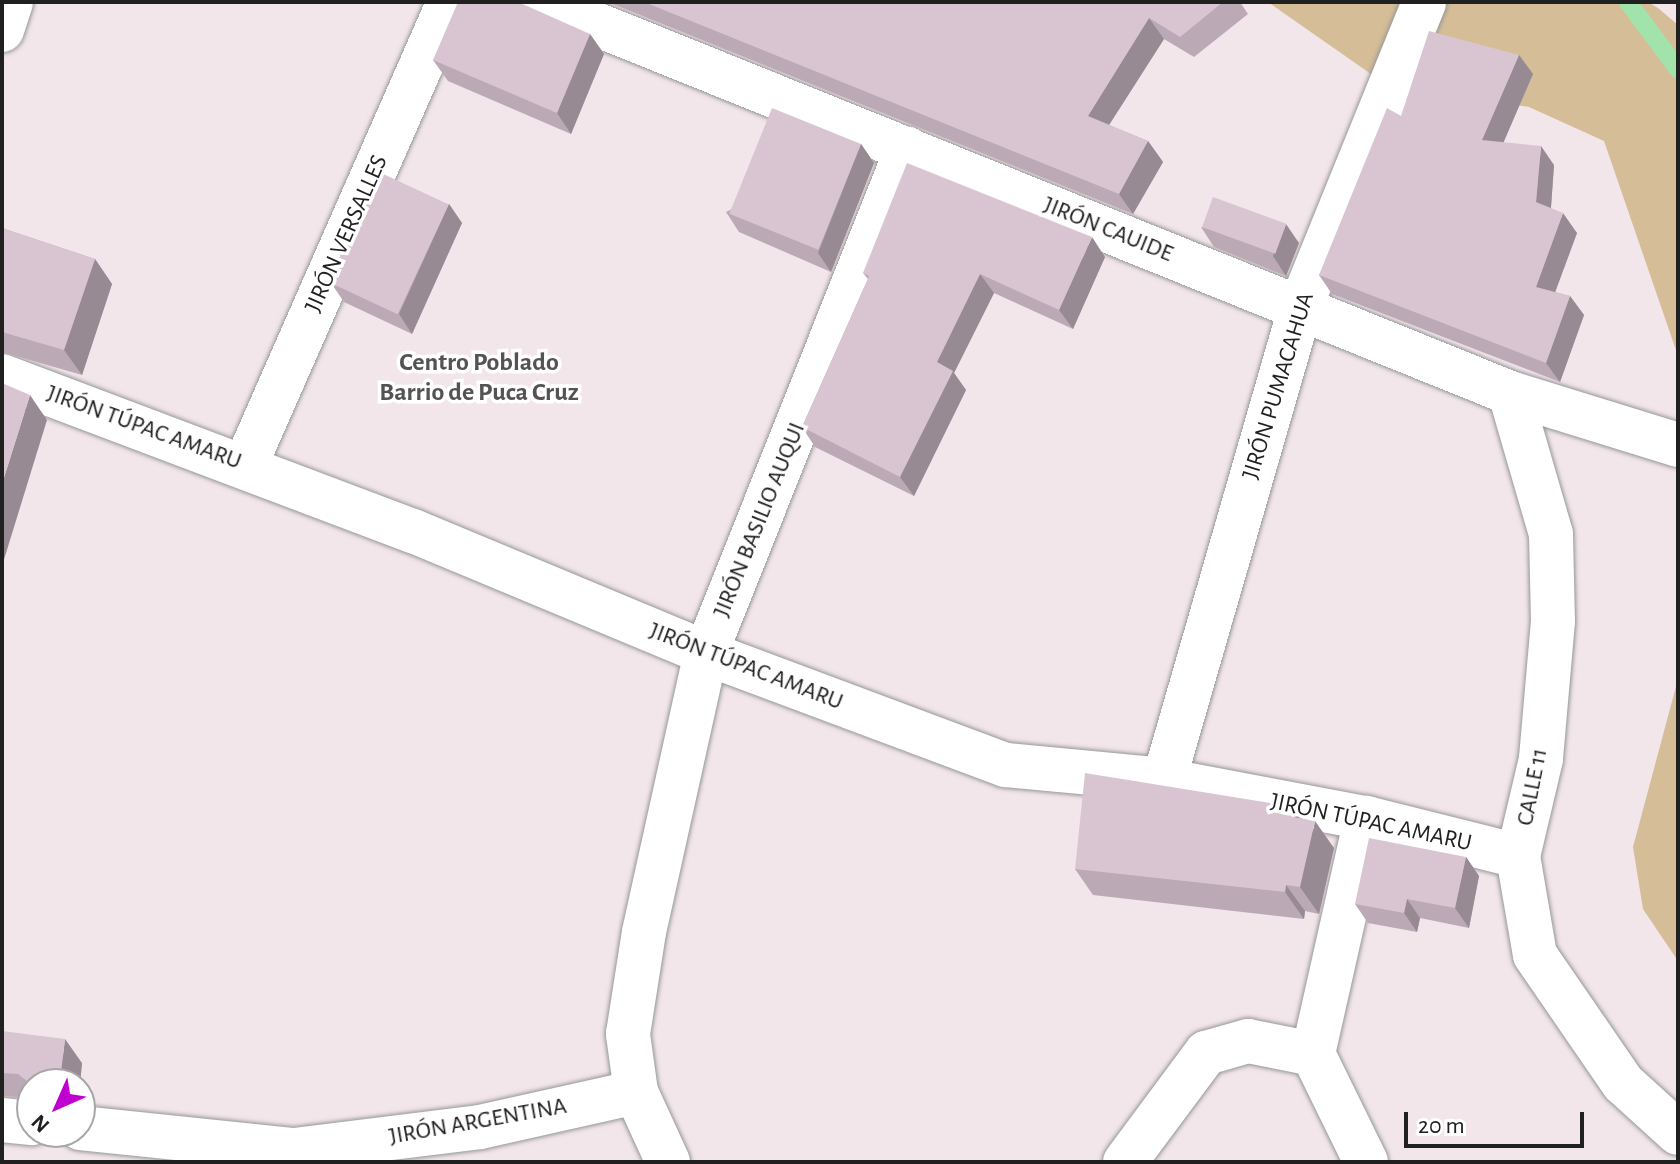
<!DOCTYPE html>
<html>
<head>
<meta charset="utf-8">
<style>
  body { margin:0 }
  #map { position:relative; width:1680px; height:1164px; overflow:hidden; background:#f2e6eb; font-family:"Alegreya Sans",sans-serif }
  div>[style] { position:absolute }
  .forest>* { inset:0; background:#d5bd97 }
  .stream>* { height:18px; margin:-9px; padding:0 9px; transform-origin:9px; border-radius:9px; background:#a2e3ac }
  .roads { filter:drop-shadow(0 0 2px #979797) drop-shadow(0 0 2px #979797) }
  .street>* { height:44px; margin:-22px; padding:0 22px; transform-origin:22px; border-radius:22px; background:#fff }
  .wall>* { inset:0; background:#bba9b5 }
  .shaded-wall>* { inset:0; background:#988a93 }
  .building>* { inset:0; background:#d9c5d2; transform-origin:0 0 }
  span { translate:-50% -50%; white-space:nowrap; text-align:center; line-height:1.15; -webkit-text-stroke:7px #fff; paint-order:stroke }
  .street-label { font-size:24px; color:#202020 }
  .neighbourhood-label { font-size:26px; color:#535353; font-weight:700 }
  .frame { position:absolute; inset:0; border:4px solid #202020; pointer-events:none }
  .north { position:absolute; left:16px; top:1068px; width:80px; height:80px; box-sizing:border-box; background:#fff; border:2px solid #a6a6a6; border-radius:50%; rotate:225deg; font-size:22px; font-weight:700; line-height:32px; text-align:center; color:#202020 }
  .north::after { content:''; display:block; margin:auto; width:28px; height:36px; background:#bf00d0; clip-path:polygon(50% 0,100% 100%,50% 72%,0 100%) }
  .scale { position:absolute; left:1404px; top:1112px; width:180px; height:36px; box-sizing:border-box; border:4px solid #202020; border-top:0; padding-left:10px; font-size:24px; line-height:28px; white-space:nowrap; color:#202020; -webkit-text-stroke:6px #fff; paint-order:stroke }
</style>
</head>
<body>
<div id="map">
  <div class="forest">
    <div style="clip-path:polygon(1268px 2px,1648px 2px,1658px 8px,1678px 25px,1678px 356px,1604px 141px,1529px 107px,1391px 88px)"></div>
    <div style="clip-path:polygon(1678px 679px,1678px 961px,1643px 909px,1633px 847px)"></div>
  </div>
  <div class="stream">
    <div style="left:1628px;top:2px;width:84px;rotate:53.3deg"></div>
  </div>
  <div class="roads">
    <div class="street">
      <div style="left:541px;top:2px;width:1045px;rotate:21.97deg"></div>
      <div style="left:1510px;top:393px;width:176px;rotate:17.2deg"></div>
      <div style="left:2px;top:30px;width:29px;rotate:-72deg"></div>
      <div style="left:2px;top:376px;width:439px;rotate:20.7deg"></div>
      <div style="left:413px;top:531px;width:317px;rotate:22.6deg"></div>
      <div style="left:706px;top:653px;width:320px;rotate:20.5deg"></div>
      <div style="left:1006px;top:765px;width:159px;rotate:5.4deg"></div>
      <div style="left:1164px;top:780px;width:206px;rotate:10.7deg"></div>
      <div style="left:1366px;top:818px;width:157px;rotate:14deg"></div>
      <div style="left:1510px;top:393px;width:147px;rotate:73.8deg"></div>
      <div style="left:1551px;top:534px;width:87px;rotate:88.7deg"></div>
      <div style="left:1553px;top:621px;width:139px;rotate:95deg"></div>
      <div style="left:1541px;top:759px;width:100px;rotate:103.3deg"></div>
      <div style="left:1518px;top:856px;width:100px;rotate:80.3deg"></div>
      <div style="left:1535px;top:955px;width:155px;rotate:55.5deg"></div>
      <div style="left:1623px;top:1083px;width:74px;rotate:42.3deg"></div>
      <div style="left:245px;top:466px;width:507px;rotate:-66.27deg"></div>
      <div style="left:1164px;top:780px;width:491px;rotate:-73.9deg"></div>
      <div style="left:1300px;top:308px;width:330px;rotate:-67.9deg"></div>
      <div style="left:2px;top:1120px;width:30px;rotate:6deg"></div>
      <div style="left:80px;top:1128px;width:215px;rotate:5.9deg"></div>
      <div style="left:294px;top:1150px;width:187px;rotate:-7deg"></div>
      <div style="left:480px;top:1127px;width:160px;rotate:-12.6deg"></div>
      <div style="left:668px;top:1162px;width:77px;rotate:-114.6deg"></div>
      <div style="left:636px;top:1092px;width:59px;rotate:-97.9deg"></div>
      <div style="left:628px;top:1034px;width:103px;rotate:-81.1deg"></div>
      <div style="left:644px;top:932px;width:286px;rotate:-77.5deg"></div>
      <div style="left:706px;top:653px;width:543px;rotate:-68.26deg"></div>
      <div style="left:1125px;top:1162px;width:136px;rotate:-53.4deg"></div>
      <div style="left:1206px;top:1053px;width:44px;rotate:-15.9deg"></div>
      <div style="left:1248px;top:1041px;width:66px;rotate:11.3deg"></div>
      <div style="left:1366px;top:1162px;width:120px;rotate:-116.1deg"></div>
      <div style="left:1313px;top:1054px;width:242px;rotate:-77.3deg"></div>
    </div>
  </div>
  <div class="wall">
    <div style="clip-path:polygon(608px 2px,1240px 2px,1248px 14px,1194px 57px,1164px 39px,1109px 125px,1148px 141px,1163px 162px,1133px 214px)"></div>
    <div style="clip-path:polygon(590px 34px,604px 54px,571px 134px,448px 81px,433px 60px)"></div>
    <div style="clip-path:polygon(1519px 55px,1533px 74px,1503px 142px,1554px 165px,1551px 208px,1577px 233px,1555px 292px,1570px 296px,1584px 315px,1560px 382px,1332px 294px,1319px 275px,1401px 116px)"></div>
    <div style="clip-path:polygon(861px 144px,874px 163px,831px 272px,739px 232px,726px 212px)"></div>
    <div style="clip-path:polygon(449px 204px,462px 223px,412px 334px,344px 302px,331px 283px)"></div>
    <div style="clip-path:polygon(1201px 227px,1299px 243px,1286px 276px,1214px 247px)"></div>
    <div style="clip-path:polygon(2px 228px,95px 259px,112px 284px,82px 375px,2px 352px)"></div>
    <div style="clip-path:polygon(1105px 257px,1073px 329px,994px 293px,954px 373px,966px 390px,914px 496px,815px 447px,802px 427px,868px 279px,863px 273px)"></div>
    <div style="clip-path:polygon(1303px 819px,1334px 848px,1319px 914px,1305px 911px,1304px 919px,1093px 895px,1075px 869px)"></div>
    <div style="clip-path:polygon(1466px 857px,1479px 876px,1469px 928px,1420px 918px,1417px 932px,1368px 923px,1355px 904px)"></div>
    <div style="clip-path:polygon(2px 1031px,82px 1063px,80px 1084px,32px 1084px,32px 1098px,2px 1096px)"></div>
  </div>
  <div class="shaded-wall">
    <div style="clip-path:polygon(1149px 18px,1164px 39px,1102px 136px,1088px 116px)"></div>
    <div style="clip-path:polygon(590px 34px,604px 54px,571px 134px,557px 113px)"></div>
    <div style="clip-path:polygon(1519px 55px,1533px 74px,1496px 160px,1482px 140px)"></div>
    <div style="clip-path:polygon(1148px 141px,1163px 162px,1133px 214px,1119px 194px)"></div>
    <div style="clip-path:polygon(861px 144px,874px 163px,831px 272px,818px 253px)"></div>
    <div style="clip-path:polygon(1541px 146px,1554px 165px,1550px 221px,1536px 202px)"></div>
    <div style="clip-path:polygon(449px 204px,462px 223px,412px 334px,399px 314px)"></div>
    <div style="clip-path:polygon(1563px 213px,1577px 233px,1550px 306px,1536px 287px)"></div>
    <div style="clip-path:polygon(1286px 224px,1299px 243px,1286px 276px,1273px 256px)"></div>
    <div style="clip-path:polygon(1092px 237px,1105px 257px,1073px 329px,1059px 310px)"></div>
    <div style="clip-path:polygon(95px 259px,112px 284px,82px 375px,64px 350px)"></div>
    <div style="clip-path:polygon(980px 274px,994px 293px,954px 373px,966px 390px,914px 496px,900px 477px,937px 362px)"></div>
    <div style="clip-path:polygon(1570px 296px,1584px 315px,1560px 382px,1546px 363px)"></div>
    <div style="clip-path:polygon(30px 395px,47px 420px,2px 566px,2px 484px)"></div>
    <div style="clip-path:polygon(1295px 807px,1313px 832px,1315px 821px,1334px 848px,1319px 914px,1300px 887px,1294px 817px)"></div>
    <div style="clip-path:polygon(1466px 857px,1479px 876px,1469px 928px,1455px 908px)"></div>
    <div style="clip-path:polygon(1286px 885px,1305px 911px,1304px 919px,1285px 892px)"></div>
    <div style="clip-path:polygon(1407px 899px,1420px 918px,1417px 932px,1404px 913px)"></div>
    <div style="clip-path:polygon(65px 1039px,82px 1063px,80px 1084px,63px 1084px,60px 1080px)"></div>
  </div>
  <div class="building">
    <div style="clip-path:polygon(458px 2px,518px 2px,590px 34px,557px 113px,433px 60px)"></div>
    <div style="clip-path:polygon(644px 2px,1223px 2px,1180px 37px,1149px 18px,1088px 116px,1148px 141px,1119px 194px)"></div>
    <div style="clip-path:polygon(1429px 31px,1519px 55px,1482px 140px,1541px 146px,1536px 202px,1563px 213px,1536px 287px,1570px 296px,1546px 363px,1319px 275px,1387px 108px,1401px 116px)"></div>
    <div style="left:772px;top:108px;width:96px;height:114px;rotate:22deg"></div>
    <div style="clip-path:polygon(907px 163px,1092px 237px,1059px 310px,980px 274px,937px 362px,953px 371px,900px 477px,802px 427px,869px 276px,863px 273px)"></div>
    <div style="left:379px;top:172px;width:77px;height:121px;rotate:25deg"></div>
    <div style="left:1213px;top:197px;width:78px;height:32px;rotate:20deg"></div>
    <div style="clip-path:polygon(2px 228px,95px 259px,64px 350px,2px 332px)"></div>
    <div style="clip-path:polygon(2px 383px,30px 395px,2px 484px)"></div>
    <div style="clip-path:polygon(1085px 773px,1295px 807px,1294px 817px,1315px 821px,1300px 887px,1286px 885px,1285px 892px,1075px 869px)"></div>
    <div style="clip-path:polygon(1369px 838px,1466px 857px,1455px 908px,1407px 899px,1404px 913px,1355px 904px)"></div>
    <div style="clip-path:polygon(2px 1031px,65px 1039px,60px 1080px,54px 1084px,32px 1085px,18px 1074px,2px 1073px)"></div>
  </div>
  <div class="street-label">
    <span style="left:1108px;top:230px;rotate:22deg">JIRÓN CAUIDE</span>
    <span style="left:347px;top:234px;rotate:-66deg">JIRÓN VERSALLES</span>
    <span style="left:1279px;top:386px;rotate:-73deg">JIRÓN PUMACAHUA</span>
    <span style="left:144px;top:428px;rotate:20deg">JIRÓN TÚPAC AMARU</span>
    <span style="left:760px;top:520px;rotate:-68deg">JIRÓN BASILIO AUQUI</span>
    <span style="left:746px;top:667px;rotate:21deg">JIRÓN TÚPAC AMARU</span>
    <span style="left:1533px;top:787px;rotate:-79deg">CALLE 11</span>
    <span style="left:1371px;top:823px;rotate:12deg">JIRÓN TÚPAC AMARU</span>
    <span style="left:478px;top:1122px;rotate:-10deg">JIRÓN ARGENTINA</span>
  </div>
  <div class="neighbourhood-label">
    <span style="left:479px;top:378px">Centro Poblado<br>Barrio de Puca Cruz</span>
  </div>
  <div class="frame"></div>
  <div class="north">N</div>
  <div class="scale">20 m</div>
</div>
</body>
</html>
